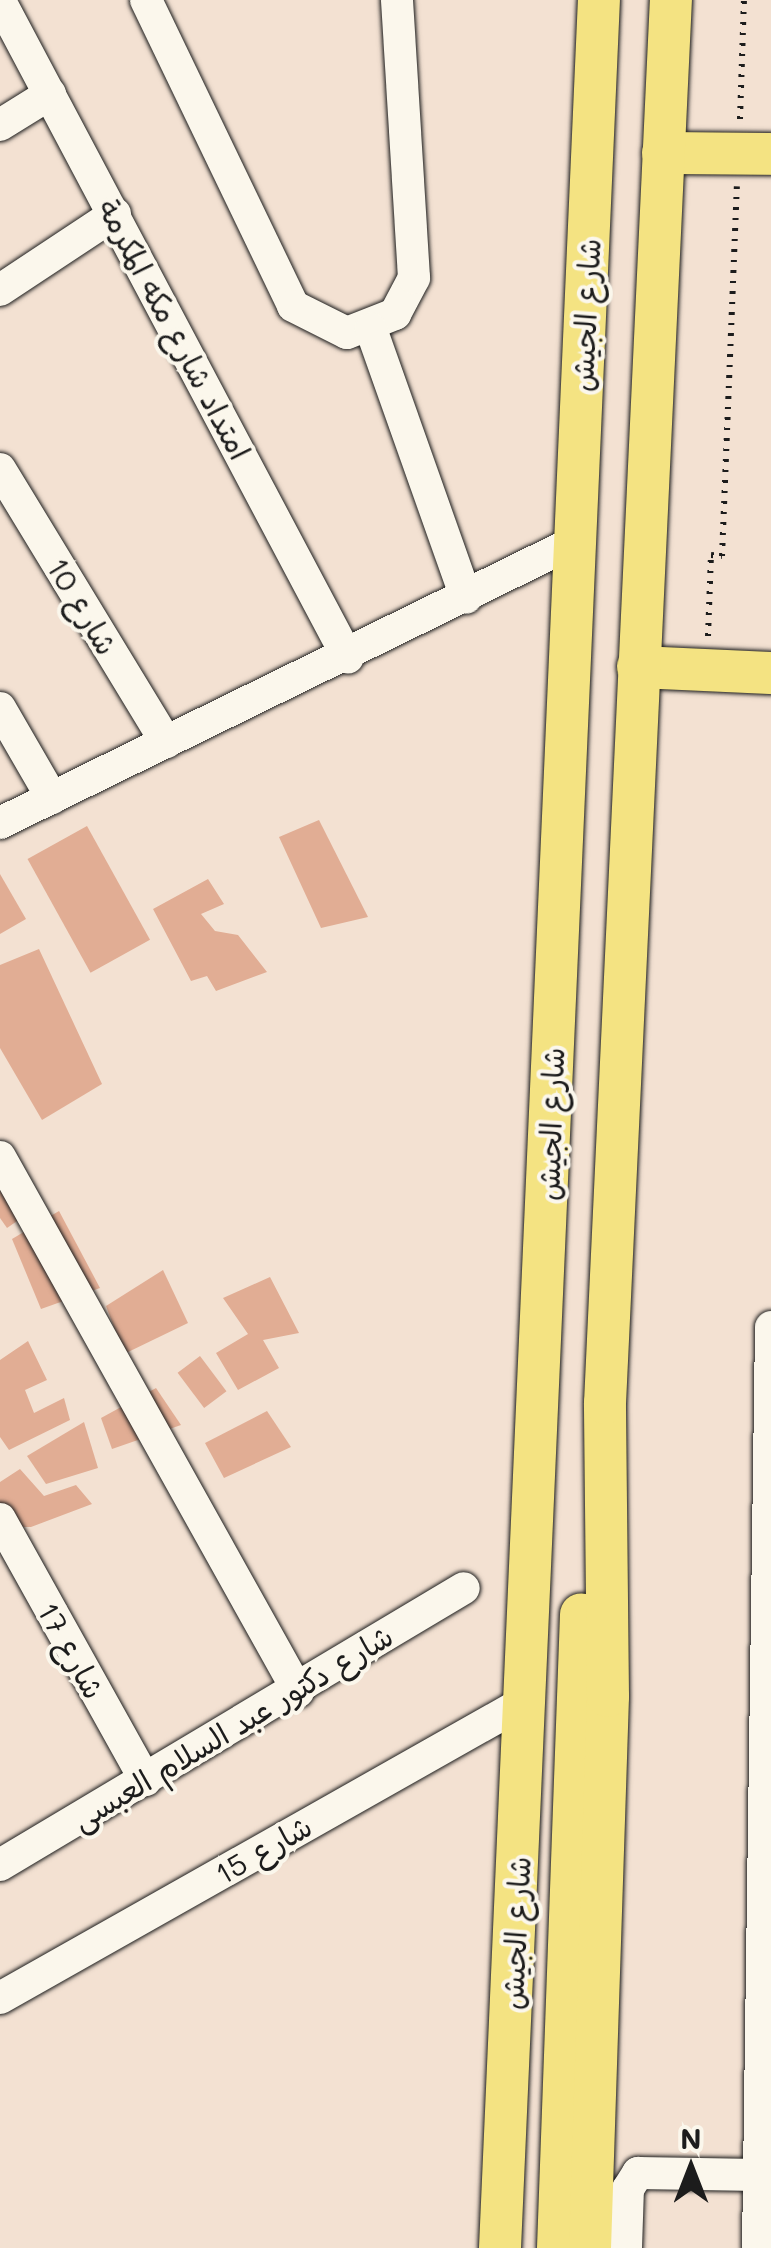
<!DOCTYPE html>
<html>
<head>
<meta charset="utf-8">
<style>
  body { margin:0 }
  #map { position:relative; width:771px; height:2248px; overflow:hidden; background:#f3e1d2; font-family:Mali,"Playpen Sans Arabic",sans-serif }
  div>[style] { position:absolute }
  .building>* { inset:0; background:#e1ad94; transform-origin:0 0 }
  .path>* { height:6px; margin-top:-3px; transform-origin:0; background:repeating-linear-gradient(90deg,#1c1c1c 0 2.5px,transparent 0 10.5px) }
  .roads { filter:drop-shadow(0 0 2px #1c1c1c) drop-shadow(0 0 2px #1c1c1c) }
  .minor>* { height:32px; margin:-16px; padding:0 16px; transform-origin:16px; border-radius:16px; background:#fbf7ec }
  .major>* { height:42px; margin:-21px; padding:0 21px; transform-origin:21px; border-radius:21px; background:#f4e382 }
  span { translate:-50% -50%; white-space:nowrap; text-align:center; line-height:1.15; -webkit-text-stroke:8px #fbf7ec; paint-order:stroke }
  .street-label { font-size:30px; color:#1c1c1c }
  .north { position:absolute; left:641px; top:2118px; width:100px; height:100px; -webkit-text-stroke:8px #fbf7ec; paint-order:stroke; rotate:0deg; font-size:28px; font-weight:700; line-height:40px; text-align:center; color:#1c1c1c }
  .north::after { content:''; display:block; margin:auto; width:35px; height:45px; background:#1c1c1c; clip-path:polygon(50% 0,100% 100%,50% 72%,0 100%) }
</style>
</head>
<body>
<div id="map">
  <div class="building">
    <div style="clip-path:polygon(319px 820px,368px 917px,321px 928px,279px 837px)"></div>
    <div style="left:87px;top:826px;width:130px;height:68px;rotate:61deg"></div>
    <div style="clip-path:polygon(0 874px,26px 919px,0 934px)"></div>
    <div style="clip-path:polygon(208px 879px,224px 904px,201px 914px,215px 931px,238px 935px,267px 972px,216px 991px,207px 976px,191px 981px,153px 909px)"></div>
    <div style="clip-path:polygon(39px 949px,102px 1084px,42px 1120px,0 1048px,0 965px)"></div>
    <div style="clip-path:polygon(0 1182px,39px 1206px,7px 1228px,0 1218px)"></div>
    <div style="clip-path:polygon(59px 1211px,100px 1288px,41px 1309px,12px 1239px)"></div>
    <div style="clip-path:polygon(163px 1270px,188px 1323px,124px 1354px,106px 1306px)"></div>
    <div style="clip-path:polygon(270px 1277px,299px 1333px,263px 1340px,279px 1368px,238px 1390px,216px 1353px,248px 1334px,223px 1298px)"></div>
    <div style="clip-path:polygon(28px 1341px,47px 1380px,25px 1390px,34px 1413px,64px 1398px,70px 1420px,9px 1450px,0 1437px,0 1360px)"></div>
    <div style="left:200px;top:1356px;width:44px;height:28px;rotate:53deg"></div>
    <div style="clip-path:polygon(156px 1388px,181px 1425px,112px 1449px,101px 1418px)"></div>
    <div style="clip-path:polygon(267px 1411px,291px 1447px,224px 1478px,205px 1443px)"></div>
    <div style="clip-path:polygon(84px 1422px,98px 1468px,46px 1484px,27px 1456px)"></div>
    <div style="clip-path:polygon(20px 1469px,44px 1496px,76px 1485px,92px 1504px,31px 1527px,0 1527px,0 1482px)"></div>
  </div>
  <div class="path">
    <div style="left:740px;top:119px;width:119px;rotate:-88.1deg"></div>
    <div style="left:708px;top:636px;width:81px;rotate:-87.9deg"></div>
    <div style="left:711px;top:555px;width:11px;rotate:5deg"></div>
    <div style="left:722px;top:556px;width:370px;rotate:-87.7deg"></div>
  </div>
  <div class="roads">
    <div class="minor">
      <div style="left:146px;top:0;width:339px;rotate:64.3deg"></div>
      <div style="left:293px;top:306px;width:60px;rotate:26.6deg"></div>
      <div style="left:347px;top:333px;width:52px;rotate:-21.6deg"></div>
      <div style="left:395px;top:314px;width:41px;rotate:-62.2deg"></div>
      <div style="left:414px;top:278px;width:279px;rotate:-93.5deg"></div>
      <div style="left:0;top:1px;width:743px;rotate:62.09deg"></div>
      <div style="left:0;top:125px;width:59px;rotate:-31.8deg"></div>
      <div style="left:0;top:290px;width:138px;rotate:-33.5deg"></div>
      <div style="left:371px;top:329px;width:285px;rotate:70.5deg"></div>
      <div style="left:0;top:469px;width:320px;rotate:58.7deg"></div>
      <div style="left:0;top:708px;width:104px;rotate:60deg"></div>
      <div style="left:0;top:823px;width:639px;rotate:-26.08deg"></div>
      <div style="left:0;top:1157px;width:612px;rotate:60.84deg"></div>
      <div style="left:0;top:1519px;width:299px;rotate:60.9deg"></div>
      <div style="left:0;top:1865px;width:540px;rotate:-30.84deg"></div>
      <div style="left:0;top:1998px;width:604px;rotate:-29.45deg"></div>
      <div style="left:626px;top:2248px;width:59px;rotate:-88.1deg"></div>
      <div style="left:628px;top:2189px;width:19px;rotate:-58deg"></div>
      <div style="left:638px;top:2173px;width:121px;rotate:0.9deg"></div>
      <div style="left:758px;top:2248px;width:921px;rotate:-89.19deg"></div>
    </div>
    <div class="major">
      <div style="left:663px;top:153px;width:108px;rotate:0.5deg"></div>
      <div style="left:638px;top:667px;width:133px;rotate:2.6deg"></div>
      <div style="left:500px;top:2248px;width:2250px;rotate:-87.48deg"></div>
      <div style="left:558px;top:2248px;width:634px;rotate:-87.92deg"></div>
      <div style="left:590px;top:2248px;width:552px;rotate:-88.13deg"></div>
      <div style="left:608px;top:1696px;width:293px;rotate:-90.6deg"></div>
      <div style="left:605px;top:1403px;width:1405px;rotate:-87.31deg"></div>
    </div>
  </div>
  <div class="street-label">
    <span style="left:585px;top:315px;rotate:-87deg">شارع الجيش</span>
    <span style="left:175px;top:329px;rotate:62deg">امتداد شارع مكه المكرمة</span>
    <span style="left:83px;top:606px;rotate:59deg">شارع 10</span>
    <span style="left:550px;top:1124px;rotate:-88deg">شارع الجيش</span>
    <span style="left:72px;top:1650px;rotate:61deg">شارع 17</span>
    <span style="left:232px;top:1727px;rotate:-31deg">شارع دكتور عبد السلام العبسى</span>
    <span style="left:263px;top:1849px;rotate:-30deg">شارع 15</span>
    <span style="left:515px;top:1933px;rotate:-87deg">شارع الجيش</span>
  </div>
  <div class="north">N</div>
</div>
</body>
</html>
